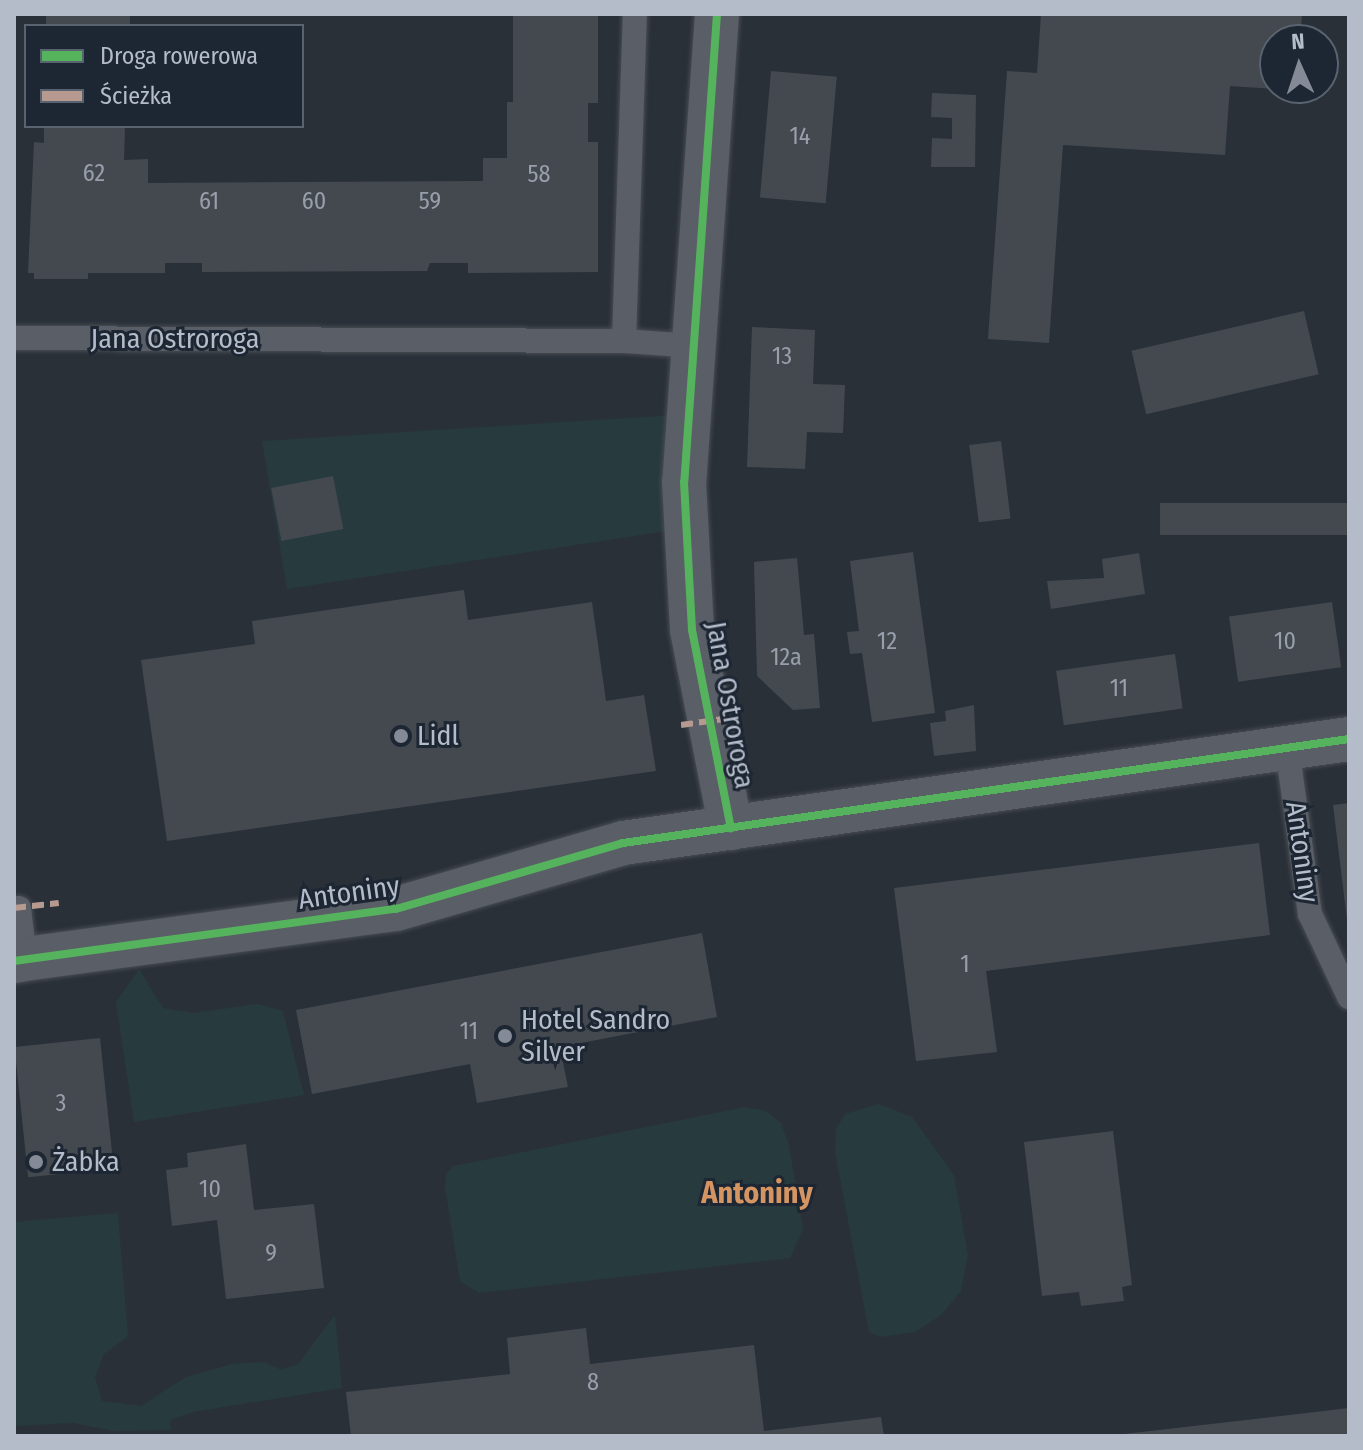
<!DOCTYPE html>
<html>
<head>
<meta charset="utf-8">
<style>
  body { margin:0 }
  #map { position:relative; width:1363px; height:1450px; overflow:hidden; background:#2a3038; font-family:"Fira Sans Condensed",sans-serif }
  div>[style] { position:absolute }
  .green>* { inset:0; background:#273a3e }
  .building>* { inset:0; background:#444950; transform-origin:0 0 }
  .roads { filter:drop-shadow(0 0 2px #484c53) drop-shadow(0 0 2px #484c53) }
  .service>* { height:24px; margin:-12px; padding:0 12px; transform-origin:12px; border-radius:12px; background:#5a5e66 }
  .minor>* { height:44px; margin:-22px; padding:0 22px; transform-origin:22px; border-radius:22px; background:#5a5e66 }
  .tertiary>* { height:44px; margin:-22px; padding:0 22px; transform-origin:22px; border-radius:22px; background:#5a5e66 }
  .quiet>* { height:6px; margin-top:-3px; transform-origin:0; background:repeating-linear-gradient(90deg,#b69a8f 0 12px,transparent 0 18px) }
  .cycleway>* { height:8px; margin:-4px; padding:0 4px; transform-origin:4px; border-radius:4px; background:#56b35d }
  .dots>* { width:22px; height:22px; translate:-50% -50%; box-sizing:border-box; border:4px solid #1d2633; border-radius:50% }
  span { translate:-50% -50%; white-space:nowrap; text-align:center; line-height:1.15; -webkit-text-stroke:6px #1d2633; paint-order:stroke }
  .number-label { font-size:24px; color:#989fab }
  .number-label span { -webkit-text-stroke-width:0 }
  .street-label { font-size:28px; color:#b4bcc9 }
  .poi-label { font-size:28px; color:#b4bcc9 }
  .left { translate:0 -50%; text-align:left }
  .neighbourhood-label { font-size:30px; color:#d59563; font-weight:700 }
  .frame { position:absolute; inset:0; border:16px solid #b4bcc9; pointer-events:none }
  .legend { position:absolute; left:24px; top:24px; width:280px; height:104px; box-sizing:border-box; background:#1d2633; border:2px solid #59626f; margin:0; padding:10px 14px; list-style:none; font-size:24px; color:#b4bcc9 }
  .legend li { display:flex; align-items:center; gap:16px; height:40px }
  .legend b { width:40px; border:2px solid #59626f }
  .north { position:absolute; left:1259px; top:24px; width:80px; height:80px; box-sizing:border-box; background:#1d2633; border:2px solid #59626f; border-radius:50%; rotate:357deg; font-size:22px; font-weight:700; line-height:32px; text-align:center; color:#b4bcc9 }
  .north::after { content:''; display:block; margin:auto; width:28px; height:36px; background:#848b96; clip-path:polygon(50% 0,100% 100%,50% 72%,0 100%) }
</style>
</head>
<body>
<div id="map">
  <div class="green">
    <div style="clip-path:polygon(689px 414px,687px 528px,287px 589px,262px 441px)"></div>
    <div style="clip-path:polygon(139px 969px,163px 1008px,193px 1013px,258px 1004px,283px 1011px,304px 1095px,134px 1122px,116px 1002px)"></div>
    <div style="clip-path:polygon(879px 1104px,912px 1117px,954px 1175px,968px 1255px,961px 1291px,941px 1315px,915px 1332px,881px 1337px,869px 1332px,835px 1152px,836px 1129px,845px 1114px)"></div>
    <div style="clip-path:polygon(745px 1107px,766px 1111px,781px 1123px,789px 1145px,803px 1230px,790px 1258px,479px 1293px,460px 1281px,445px 1187px,446px 1174px,454px 1166px)"></div>
    <div style="clip-path:polygon(118px 1213px,128px 1336px,104px 1354px,95px 1377px,102px 1401px,141px 1406px,186px 1377px,232px 1364px,264px 1362px,281px 1370px,298px 1364px,335px 1315px,342px 1388px,193px 1412px,170px 1420px,171px 1430px,114px 1431px,73px 1423px,14px 1426px,14px 1222px)"></div>
  </div>
  <div class="building">
    <div style="left:46px;top:14px;width:84px;height:12px"></div>
    <div style="clip-path:polygon(513px 14px,598px 14px,598px 103px,588px 103px,588px 142px,598px 142px,598px 272px,468px 273px,468px 263px,430px 263px,427px 271px,202px 272px,202px 263px,165px 263px,165px 273px,88px 273px,88px 279px,34px 279px,34px 273px,28px 273px,34px 142px,44px 143px,44px 126px,125px 126px,124px 160px,148px 159px,148px 183px,483px 181px,483px 158px,507px 158px,507px 102px,513px 102px)"></div>
    <div style="clip-path:polygon(1041px 14px,1302px 14px,1300px 40px,1275px 40px,1275px 89px,1230px 86px,1225px 155px,1063px 145px,1049px 343px,988px 339px,1007px 71px,1037px 73px)"></div>
    <div style="left:771px;top:71px;width:66px;height:127px;rotate:5deg"></div>
    <div style="clip-path:polygon(932px 93px,976px 95px,975px 167px,931px 167px,932px 138px,952px 139px,952px 118px,931px 117px)"></div>
    <div style="left:1304px;top:311px;width:65px;height:177px;rotate:77deg"></div>
    <div style="clip-path:polygon(752px 327px,815px 330px,813px 384px,845px 385px,843px 433px,807px 432px,805px 469px,747px 467px)"></div>
    <div style="left:1001px;top:441px;width:78px;height:32px;rotate:83deg"></div>
    <div style="left:333px;top:476px;width:54px;height:63px;rotate:79deg"></div>
    <div style="left:1349px;top:503px;width:32px;height:189px;rotate:90deg"></div>
    <div style="clip-path:polygon(913px 552px,935px 713px,872px 722px,862px 653px,850px 654px,847px 632px,859px 631px,850px 561px)"></div>
    <div style="clip-path:polygon(1139px 553px,1145px 594px,1051px 609px,1047px 581px,1104px 578px,1102px 559px)"></div>
    <div style="clip-path:polygon(797px 558px,804px 635px,814px 634px,820px 708px,793px 710px,757px 676px,754px 562px)"></div>
    <div style="clip-path:polygon(464px 590px,468px 620px,592px 602px,606px 701px,644px 695px,656px 771px,167px 841px,141px 660px,255px 644px,252px 621px)"></div>
    <div style="left:1332px;top:602px;width:66px;height:104px;rotate:82deg"></div>
    <div style="left:1175px;top:654px;width:55px;height:120px;rotate:82deg"></div>
    <div style="clip-path:polygon(974px 705px,976px 751px,934px 756px,930px 723px,946px 721px,945px 711px)"></div>
    <div style="clip-path:polygon(1349px 803px,1349px 920px,1347px 920px,1333px 805px)"></div>
    <div style="clip-path:polygon(1259px 843px,1270px 935px,986px 971px,997px 1052px,916px 1061px,894px 888px)"></div>
    <div style="clip-path:polygon(702px 933px,717px 1017px,560px 1047px,568px 1087px,477px 1103px,470px 1064px,312px 1094px,296px 1010px)"></div>
    <div style="left:100px;top:1038px;width:131px;height:86px;rotate:84deg"></div>
    <div style="clip-path:polygon(1113px 1131px,1132px 1285px,1122px 1287px,1124px 1301px,1081px 1306px,1079px 1292px,1042px 1296px,1024px 1142px)"></div>
    <div style="clip-path:polygon(246px 1144px,254px 1210px,314px 1204px,324px 1288px,226px 1299px,217px 1220px,172px 1226px,166px 1170px,188px 1167px,187px 1153px)"></div>
    <div style="clip-path:polygon(586px 1328px,590px 1364px,754px 1345px,764px 1431px,881px 1417px,884px 1436px,351px 1436px,346px 1392px,510px 1374px,507px 1338px)"></div>
    <div style="clip-path:polygon(1349px 1408px,1349px 1436px,1124px 1436px,1124px 1434px)"></div>
  </div>
  <div class="roads">
    <div class="service">
      <div style="left:14px;top:338px;width:610px;rotate:0.28deg"></div>
      <div style="left:624px;top:341px;width:327px;rotate:-88.1deg"></div>
      <div style="left:624px;top:341px;width:70px;rotate:4.1deg"></div>
      <div style="left:1287px;top:747px;width:169px;rotate:82.2deg"></div>
      <div style="left:1310px;top:914px;width:92px;rotate:64.8deg"></div>
      <div style="left:19px;top:908px;width:51px;rotate:83.3deg"></div>
    </div>
    <div class="minor">
      <div style="left:717px;top:14px;width:469px;rotate:94deg"></div>
      <div style="left:684px;top:482px;width:148px;rotate:86.9deg"></div>
      <div style="left:692px;top:630px;width:202px;rotate:78.9deg"></div>
      <div style="left:25px;top:959px;width:374px;rotate:-7.7deg"></div>
      <div style="left:396px;top:909px;width:236px;rotate:-16.2deg"></div>
      <div style="left:623px;top:843px;width:733px;rotate:-8.15deg"></div>
    </div>
    <div class="tertiary">
      <div style="left:14px;top:961px;width:11px;rotate:-10deg"></div>
    </div>
  </div>
  <div class="quiet">
    <div style="left:681px;top:725px;width:50px;rotate:-8deg"></div>
    <div style="left:14px;top:908px;width:45px;rotate:-6.3deg"></div>
  </div>
  <div class="cycleway">
    <div style="left:717px;top:14px;width:469px;rotate:94deg"></div>
    <div style="left:684px;top:482px;width:148px;rotate:86.9deg"></div>
    <div style="left:692px;top:630px;width:202px;rotate:78.9deg"></div>
    <div style="left:14px;top:961px;width:386px;rotate:-7.8deg"></div>
    <div style="left:396px;top:909px;width:236px;rotate:-16.2deg"></div>
    <div style="left:623px;top:843px;width:733px;rotate:-8.15deg"></div>
  </div>
  <div class="dots">
    <div style="left:401px;top:736px;background:#848b96"></div>
    <div style="left:505px;top:1036px;background:#848b96"></div>
    <div style="left:36px;top:1162px;background:#848b96"></div>
  </div>
  <div class="number-label">
    <span style="left:800px;top:137px">14</span>
    <span style="left:94px;top:174px">62</span>
    <span style="left:539px;top:175px">58</span>
    <span style="left:209px;top:202px">61</span>
    <span style="left:314px;top:202px">60</span>
    <span style="left:430px;top:202px">59</span>
    <span style="left:782px;top:357px">13</span>
    <span style="left:887px;top:642px">12</span>
    <span style="left:1285px;top:642px">10</span>
    <span style="left:786px;top:658px">12a</span>
    <span style="left:1119px;top:689px">11</span>
    <span style="left:965px;top:965px">1</span>
    <span style="left:469px;top:1032px">11</span>
    <span style="left:61px;top:1104px">3</span>
    <span style="left:210px;top:1190px">10</span>
    <span style="left:271px;top:1254px">9</span>
    <span style="left:593px;top:1383px">8</span>
  </div>
  <div class="street-label">
    <span style="left:175px;top:339px">Jana Ostroroga</span>
    <span style="left:730px;top:705px;rotate:80deg">Jana Ostroroga</span>
    <span style="left:1302px;top:852px;rotate:82deg">Antoniny</span>
    <span style="left:349px;top:893px;rotate:-8deg">Antoniny</span>
  </div>
  <div class="poi-label">
    <span class="left" style="left:417px;top:736px">Lidl</span>
    <span class="left" style="left:521px;top:1036px">Hotel Sandro<br>Silver</span>
    <span class="left" style="left:52px;top:1162px">Żabka</span>
  </div>
  <div class="neighbourhood-label">
    <span style="left:757px;top:1193px">Antoniny</span>
  </div>
  <div class="frame"></div>
  <ul class="legend">
  <li><b style="height:10px;background:#56b35d"></b>Droga rowerowa</li>
  <li><b style="height:10px;background:#b69a8f"></b>Ścieżka</li>
  </ul>
  <div class="north">N</div>
</div>
</body>
</html>
